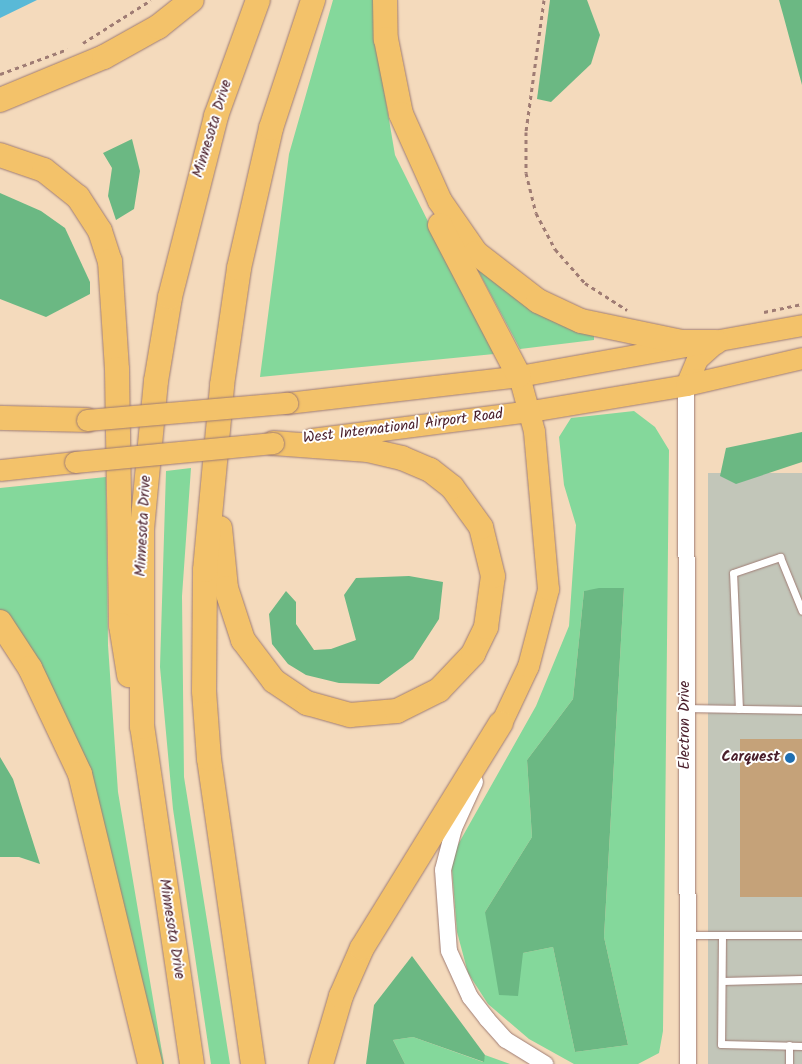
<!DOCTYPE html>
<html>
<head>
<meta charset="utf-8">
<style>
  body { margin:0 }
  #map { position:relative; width:802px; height:1064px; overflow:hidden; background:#f4dabc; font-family:Kalam,sans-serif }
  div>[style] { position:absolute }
  .industrial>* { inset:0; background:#c2c6b9; transform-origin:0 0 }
  .green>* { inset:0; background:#84d89b }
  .forest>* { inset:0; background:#6bb883 }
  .water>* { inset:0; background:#59b9d7 }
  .building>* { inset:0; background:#c5a279; transform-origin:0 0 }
  .path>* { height:3px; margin-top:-1.5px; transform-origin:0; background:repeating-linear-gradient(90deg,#9f7c74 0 4px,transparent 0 8px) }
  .roads { filter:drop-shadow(0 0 1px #9f7c74) drop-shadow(0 0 1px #9f7c74) }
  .service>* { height:7px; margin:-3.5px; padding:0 3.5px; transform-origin:3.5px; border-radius:3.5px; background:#fff }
  .tertiary>* { height:16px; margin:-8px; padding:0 8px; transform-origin:8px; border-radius:8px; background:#fff }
  .primary>* { height:21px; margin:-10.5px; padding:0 10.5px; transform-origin:10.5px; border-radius:10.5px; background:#f3c26a }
  .motorway>* { height:24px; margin:-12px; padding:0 12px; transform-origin:12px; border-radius:12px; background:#f3c26a }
  .bridges { filter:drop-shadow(0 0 1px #9f7c74) drop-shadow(0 0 1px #9f7c74) }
  .primary-bridge>* { height:21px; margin:-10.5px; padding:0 10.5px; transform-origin:10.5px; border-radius:10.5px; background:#f3c26a }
  .dots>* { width:14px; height:14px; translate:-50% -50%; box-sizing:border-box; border:2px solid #fff; border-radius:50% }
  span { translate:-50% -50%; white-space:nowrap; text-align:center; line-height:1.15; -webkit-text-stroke:4px #fff; paint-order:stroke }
  .street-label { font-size:15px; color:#4a1f2b }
  .poi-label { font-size:15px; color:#4a1f2b; font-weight:700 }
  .right { translate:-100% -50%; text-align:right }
</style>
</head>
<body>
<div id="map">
  <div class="industrial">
    <div style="left:802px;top:473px;width:591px;height:94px;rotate:90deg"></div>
  </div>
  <div class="green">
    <div style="clip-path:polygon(333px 0,376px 0,382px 78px,395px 155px,494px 354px,260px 377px,289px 154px)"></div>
    <div style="clip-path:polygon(475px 265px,594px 334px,594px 340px,520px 349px)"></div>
    <div style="clip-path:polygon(evenodd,634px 411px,655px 427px,669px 450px,663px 1031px,659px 1053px,638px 1064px,574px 1064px,529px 1039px,488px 1004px,468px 973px,457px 932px,451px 857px,536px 706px,569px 626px,576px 525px,564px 485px,559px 437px,571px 418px,634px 411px,624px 588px,604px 937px,628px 1045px,575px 1052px,553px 947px,523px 953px,485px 912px,532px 837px,527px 760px,573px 699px,584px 591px,624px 588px)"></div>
    <div style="clip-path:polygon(191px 468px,182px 596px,184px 777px,230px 1064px,211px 1064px,173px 809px,160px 667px,166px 471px)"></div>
    <div style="clip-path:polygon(106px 477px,108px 645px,118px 792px,164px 1064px,156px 1064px,45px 683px,0 610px,0 488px)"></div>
    <div style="clip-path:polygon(413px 1037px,483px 1062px,485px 1055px,510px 1064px,405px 1064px,393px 1040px)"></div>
  </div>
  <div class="forest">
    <div style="clip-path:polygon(550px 0,587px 0,600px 35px,591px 64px,551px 102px,537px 99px)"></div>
    <div style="clip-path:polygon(779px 0,802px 0,802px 85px,784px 18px)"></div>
    <div style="clip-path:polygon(132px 139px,140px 171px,134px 209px,116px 220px,108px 196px,112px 168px,103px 153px)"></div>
    <div style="clip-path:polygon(0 193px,41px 211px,65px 228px,90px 282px,90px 294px,46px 317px,0 299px)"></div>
    <div style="clip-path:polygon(802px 432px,802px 462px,736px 484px,720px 476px,726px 448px)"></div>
    <div style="clip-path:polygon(409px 576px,443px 582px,439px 619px,413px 659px,379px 684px,339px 683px,306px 675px,288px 664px,272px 644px,269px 614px,286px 591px,296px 602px,296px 624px,314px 650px,331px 649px,356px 640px,344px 595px,356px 578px)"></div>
    <div style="clip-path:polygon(599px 588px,624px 588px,604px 937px,628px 1045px,575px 1052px,553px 947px,523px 953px,518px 996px,499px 995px,485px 912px,532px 837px,527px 760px,573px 699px,584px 591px)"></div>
    <div style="clip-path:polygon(0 757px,13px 779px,40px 864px,19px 857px,0 857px)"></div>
    <div style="clip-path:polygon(412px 956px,485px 1055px,484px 1062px,413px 1037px,393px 1040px,405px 1064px,366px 1064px,374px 1005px)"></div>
  </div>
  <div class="water">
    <div style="clip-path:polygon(0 0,37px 0,0 18px)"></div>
  </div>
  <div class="building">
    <div style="left:802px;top:739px;width:158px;height:62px;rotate:90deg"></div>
  </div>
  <div class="path">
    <div style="left:544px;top:0;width:133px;rotate:97.8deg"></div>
    <div style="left:526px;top:132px;width:41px;rotate:90deg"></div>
    <div style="left:526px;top:173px;width:41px;rotate:76deg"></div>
    <div style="left:536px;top:213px;width:41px;rotate:62.2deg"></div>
    <div style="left:555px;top:249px;width:45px;rotate:48.6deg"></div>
    <div style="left:585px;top:283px;width:50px;rotate:32.7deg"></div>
    <div style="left:83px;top:43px;width:80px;rotate:-32.3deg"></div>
    <div style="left:0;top:74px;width:72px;rotate:-20.2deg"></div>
    <div style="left:764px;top:312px;width:39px;rotate:-12deg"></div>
  </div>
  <div class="roads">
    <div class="service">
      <div style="left:686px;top:708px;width:116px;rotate:1deg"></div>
      <div style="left:739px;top:709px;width:136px;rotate:-92.5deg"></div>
      <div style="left:733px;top:573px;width:50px;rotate:-18.8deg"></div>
      <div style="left:780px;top:557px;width:58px;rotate:67.8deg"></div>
      <div style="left:687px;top:935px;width:115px"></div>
      <div style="left:722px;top:935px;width:109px;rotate:90.5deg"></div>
      <div style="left:721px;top:1044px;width:81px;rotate:1.4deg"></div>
      <div style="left:722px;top:981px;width:80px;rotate:-1.4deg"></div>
      <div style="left:789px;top:1045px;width:19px;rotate:90deg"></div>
    </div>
    <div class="tertiary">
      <div style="left:686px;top:385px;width:679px;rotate:89.83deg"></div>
      <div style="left:475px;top:782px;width:51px;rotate:114.5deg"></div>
      <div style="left:454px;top:828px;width:43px;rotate:104.7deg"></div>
      <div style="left:443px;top:870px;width:81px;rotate:85.8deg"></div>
      <div style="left:449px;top:951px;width:51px;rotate:65.5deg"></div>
      <div style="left:470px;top:997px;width:28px;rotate:52deg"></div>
      <div style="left:487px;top:1019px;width:28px;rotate:48deg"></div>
      <div style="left:506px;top:1040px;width:46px;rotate:31.6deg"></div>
    </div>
    <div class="primary">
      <div style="left:686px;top:385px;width:28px;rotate:-67deg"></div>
      <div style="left:697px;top:359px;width:25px;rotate:-42deg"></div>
      <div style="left:287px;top:403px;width:234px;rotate:-6.6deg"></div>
      <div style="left:519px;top:376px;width:288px;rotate:-10.2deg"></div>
      <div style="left:311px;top:439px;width:222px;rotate:-7.3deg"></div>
      <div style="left:531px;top:411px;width:157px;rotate:-9.5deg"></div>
      <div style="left:686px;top:385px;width:119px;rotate:-13.1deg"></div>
      <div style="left:0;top:470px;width:75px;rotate:-6.1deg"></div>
      <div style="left:501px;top:723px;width:63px;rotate:-64.7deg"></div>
      <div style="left:528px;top:666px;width:80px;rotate:-75.4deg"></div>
      <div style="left:548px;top:589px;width:159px;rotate:-95.1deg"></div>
      <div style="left:534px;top:431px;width:57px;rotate:-105.3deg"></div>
    </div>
    <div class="motorway">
      <div style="left:385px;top:0;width:39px;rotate:89deg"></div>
      <div style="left:386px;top:39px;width:76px;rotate:78.7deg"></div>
      <div style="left:401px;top:114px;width:95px;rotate:65.9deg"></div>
      <div style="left:440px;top:201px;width:63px;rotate:55.3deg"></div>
      <div style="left:476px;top:253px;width:78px;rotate:37.7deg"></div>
      <div style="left:538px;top:301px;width:47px;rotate:24.9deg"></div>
      <div style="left:581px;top:321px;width:103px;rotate:11.7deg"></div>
      <div style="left:682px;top:342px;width:34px"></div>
      <div style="left:0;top:100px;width:113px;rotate:-22.5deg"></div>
      <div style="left:104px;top:57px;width:62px;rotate:-29.1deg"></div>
      <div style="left:158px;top:27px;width:43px;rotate:-38.5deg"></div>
      <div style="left:0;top:155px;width:46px;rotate:18.8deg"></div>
      <div style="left:44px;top:170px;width:43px;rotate:38.5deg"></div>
      <div style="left:78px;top:197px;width:40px;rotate:57.1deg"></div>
      <div style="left:100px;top:231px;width:32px;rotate:72deg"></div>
      <div style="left:110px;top:261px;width:108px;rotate:86.3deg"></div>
      <div style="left:117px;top:369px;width:256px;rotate:89.1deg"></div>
      <div style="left:121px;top:625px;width:51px;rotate:80.9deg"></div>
      <div style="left:440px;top:225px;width:170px;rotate:62.4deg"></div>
      <div style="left:0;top:418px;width:87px;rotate:1.3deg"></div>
      <div style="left:220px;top:528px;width:60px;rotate:84.3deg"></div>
      <div style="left:226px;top:588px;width:55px;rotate:71.9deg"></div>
      <div style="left:243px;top:640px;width:51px;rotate:52.9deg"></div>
      <div style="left:274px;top:681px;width:40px;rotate:34deg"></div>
      <div style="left:307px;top:703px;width:45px;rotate:15.6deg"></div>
      <div style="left:350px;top:715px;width:47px;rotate:-4.9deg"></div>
      <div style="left:397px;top:711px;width:47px;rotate:-26.6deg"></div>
      <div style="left:439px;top:690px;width:50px;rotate:-46.6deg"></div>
      <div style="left:473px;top:654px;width:30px;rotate:-64deg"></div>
      <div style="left:486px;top:627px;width:51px;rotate:-82.2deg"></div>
      <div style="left:493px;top:576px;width:50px;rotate:-103.8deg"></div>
      <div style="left:481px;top:527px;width:49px;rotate:-125.9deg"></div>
      <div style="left:452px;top:487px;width:28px;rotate:-142deg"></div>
      <div style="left:430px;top:470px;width:30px;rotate:-157deg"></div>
      <div style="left:402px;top:458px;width:35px;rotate:-167deg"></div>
      <div style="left:368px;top:450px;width:95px;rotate:-175.8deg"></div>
      <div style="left:0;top:622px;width:55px;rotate:56.9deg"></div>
      <div style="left:30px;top:668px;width:117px;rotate:64.7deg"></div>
      <div style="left:80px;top:774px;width:298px;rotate:76.4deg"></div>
      <div style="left:192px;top:1064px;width:341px;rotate:-98.4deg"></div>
      <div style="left:142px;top:727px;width:198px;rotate:-90deg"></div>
      <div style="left:142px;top:529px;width:149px;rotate:-84.6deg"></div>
      <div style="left:156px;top:381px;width:85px;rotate:-80.5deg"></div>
      <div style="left:170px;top:297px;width:187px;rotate:-75.7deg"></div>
      <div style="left:216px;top:116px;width:123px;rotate:-70.1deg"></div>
      <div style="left:253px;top:1064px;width:308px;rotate:-98.2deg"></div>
      <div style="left:209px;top:759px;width:68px;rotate:-94.2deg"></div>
      <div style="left:204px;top:691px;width:121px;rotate:-89.5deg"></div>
      <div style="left:205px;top:570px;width:186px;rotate:-84.7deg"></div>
      <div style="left:222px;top:385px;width:118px;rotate:-81.7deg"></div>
      <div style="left:239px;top:268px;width:144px;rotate:-77.1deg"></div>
      <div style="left:271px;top:128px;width:135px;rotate:-71.8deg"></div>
      <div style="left:321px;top:1064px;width:71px;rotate:-73.6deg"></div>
      <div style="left:341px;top:996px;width:52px;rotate:-66.4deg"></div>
      <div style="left:362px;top:948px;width:264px;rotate:-58.3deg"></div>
    </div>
  </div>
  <div class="bridges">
    <div class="primary-bridge">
      <div style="left:87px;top:420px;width:201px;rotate:-4.9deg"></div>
      <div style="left:75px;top:462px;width:199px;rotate:-5.5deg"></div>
    </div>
  </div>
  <div class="dots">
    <div style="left:790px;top:758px;background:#1f6fb2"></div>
  </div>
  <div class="street-label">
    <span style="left:213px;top:129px;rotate:-73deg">Minnesota Drive</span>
    <span style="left:403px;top:427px;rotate:-7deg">West International Airport Road</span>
    <span style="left:144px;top:526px;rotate:-87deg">Minnesota Drive</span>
    <span style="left:686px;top:725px;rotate:-90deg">Electron Drive</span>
    <span style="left:171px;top:929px;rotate:81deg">Minnesota Drive</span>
  </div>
  <div class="poi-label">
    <span class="right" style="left:780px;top:758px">Carquest</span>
  </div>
</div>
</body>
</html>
